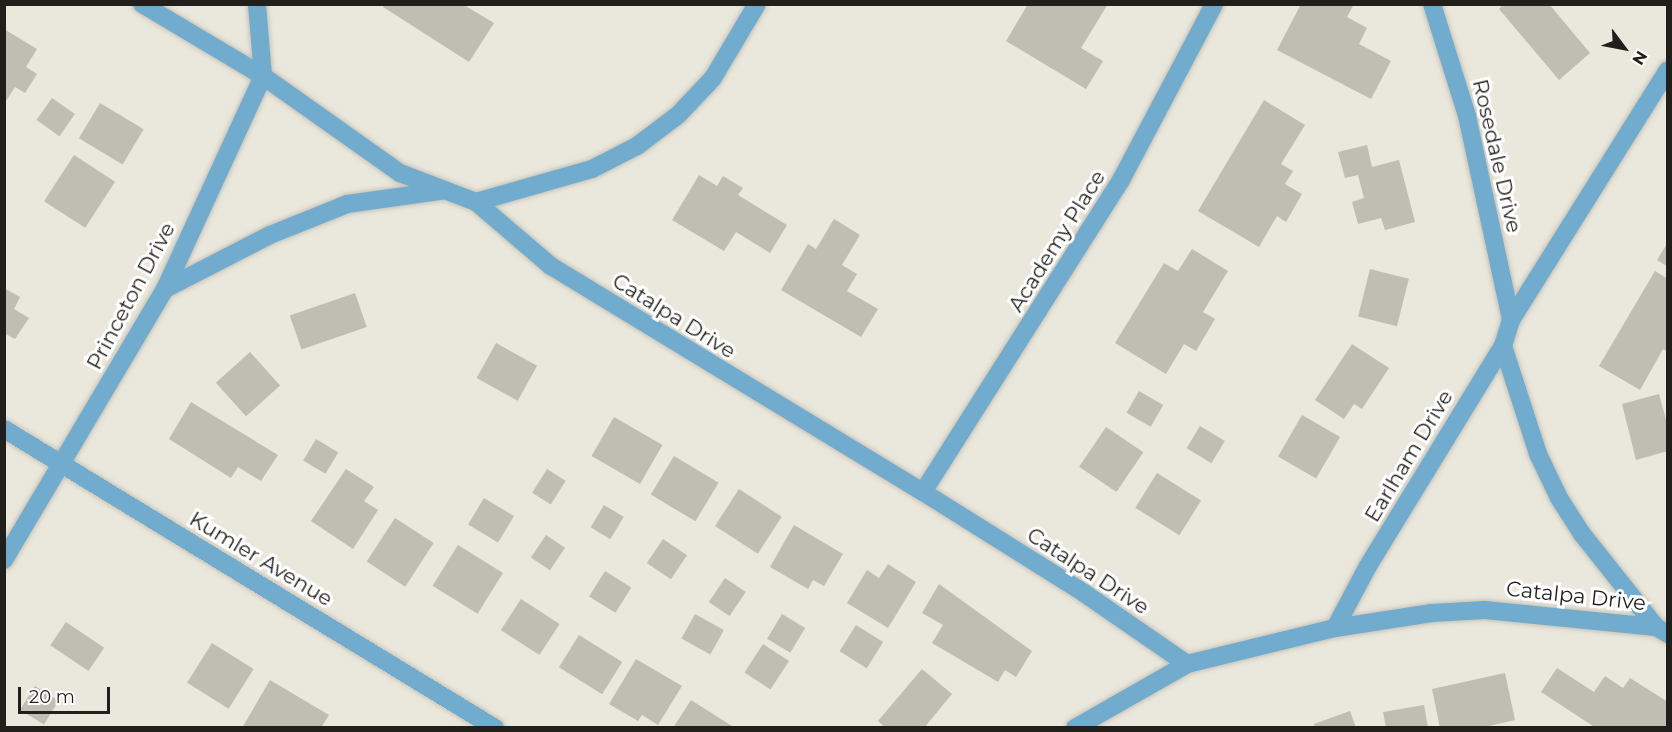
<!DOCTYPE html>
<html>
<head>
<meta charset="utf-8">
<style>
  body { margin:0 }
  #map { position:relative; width:1672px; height:732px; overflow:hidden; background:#eae7dc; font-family:Montserrat,sans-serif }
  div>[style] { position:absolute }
  .building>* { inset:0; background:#c0bdb3; transform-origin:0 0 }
  .roads { filter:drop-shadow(0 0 2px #c6c3b9) drop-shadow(0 0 2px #c6c3b9) }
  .minor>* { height:18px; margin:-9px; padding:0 9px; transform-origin:9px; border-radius:9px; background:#71abcd }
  span { translate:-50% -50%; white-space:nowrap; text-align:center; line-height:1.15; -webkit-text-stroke:6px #fff; paint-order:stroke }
  .street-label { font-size:21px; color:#201f1b }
  .frame { position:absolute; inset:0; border:6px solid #201f1b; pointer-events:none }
  .north { position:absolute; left:1594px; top:18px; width:60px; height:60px; -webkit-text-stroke:4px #fff; paint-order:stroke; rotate:122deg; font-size:16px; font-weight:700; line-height:24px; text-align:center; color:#201f1b }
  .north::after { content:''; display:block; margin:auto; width:21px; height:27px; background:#201f1b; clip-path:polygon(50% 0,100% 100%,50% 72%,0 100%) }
  .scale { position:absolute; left:18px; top:687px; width:92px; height:27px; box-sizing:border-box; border:3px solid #201f1b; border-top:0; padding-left:8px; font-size:18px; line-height:21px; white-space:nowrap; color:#201f1b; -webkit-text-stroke:4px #fff; paint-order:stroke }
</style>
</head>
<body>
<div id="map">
  <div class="building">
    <div style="clip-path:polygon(1028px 4px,1108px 4px,1081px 48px,1103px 61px,1086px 89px,1006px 41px)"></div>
    <div style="clip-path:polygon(1301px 4px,1354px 4px,1347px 17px,1367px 28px,1359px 44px,1391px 61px,1371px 99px,1277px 50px)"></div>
    <div style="clip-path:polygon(1504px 4px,1549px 4px,1590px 53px,1559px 80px,1499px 9px)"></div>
    <div style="clip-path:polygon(384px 5px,464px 5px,494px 23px,469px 62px,383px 7px)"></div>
    <div style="clip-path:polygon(4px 29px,37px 49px,26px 67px,37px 74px,25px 93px,15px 87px,4px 104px)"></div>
    <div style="left:52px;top:98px;width:28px;height:27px;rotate:35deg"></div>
    <div style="clip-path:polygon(1264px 100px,1305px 125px,1281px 164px,1293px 171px,1285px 184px,1302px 194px,1286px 222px,1277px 216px,1259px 247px,1198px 211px)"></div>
    <div style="left:100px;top:103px;width:51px;height:41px;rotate:31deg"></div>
    <div style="clip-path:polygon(1367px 145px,1372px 167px,1399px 160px,1415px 222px,1385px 230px,1381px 218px,1358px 224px,1352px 202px,1364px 198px,1358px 175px,1345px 178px,1338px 152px)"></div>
    <div style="left:74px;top:155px;width:49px;height:55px;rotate:33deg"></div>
    <div style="clip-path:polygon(699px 175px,717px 186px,723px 176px,743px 188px,738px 195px,787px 225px,770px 253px,736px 232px,724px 251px,672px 220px)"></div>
    <div style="clip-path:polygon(834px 219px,860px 235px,842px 265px,857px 274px,847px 291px,878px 309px,861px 337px,781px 290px,808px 244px,816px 249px)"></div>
    <div style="clip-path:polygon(1668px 242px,1668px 267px,1657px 260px)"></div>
    <div style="clip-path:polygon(1192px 249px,1228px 271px,1203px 312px,1215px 319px,1196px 351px,1184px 344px,1166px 374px,1115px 343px,1164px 263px,1178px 271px)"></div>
    <div style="left:1370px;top:269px;width:40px;height:49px;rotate:14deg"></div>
    <div style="clip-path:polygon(1655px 271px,1668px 279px,1668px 352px,1663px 349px,1640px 390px,1599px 366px)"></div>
    <div style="clip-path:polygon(4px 288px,20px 297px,14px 309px,29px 318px,15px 339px,4px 333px)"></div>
    <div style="left:355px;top:293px;width:36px;height:69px;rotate:71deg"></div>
    <div style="left:496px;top:343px;width:47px;height:40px;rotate:29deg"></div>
    <div style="clip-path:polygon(1352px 344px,1389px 368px,1362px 409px,1354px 404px,1344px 419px,1315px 400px)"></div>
    <div style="left:250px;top:352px;width:45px;height:46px;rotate:48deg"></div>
    <div style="left:1139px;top:391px;width:28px;height:25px;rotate:30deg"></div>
    <div style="clip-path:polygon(1659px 394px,1668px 427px,1668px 451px,1636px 460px,1622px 404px)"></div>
    <div style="clip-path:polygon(191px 402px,278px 455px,261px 481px,238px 467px,231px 478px,169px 439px)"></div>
    <div style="left:1302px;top:415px;width:44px;height:48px;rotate:30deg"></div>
    <div style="left:614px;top:417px;width:56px;height:45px;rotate:30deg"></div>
    <div style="left:1200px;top:426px;width:29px;height:26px;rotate:31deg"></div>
    <div style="left:1106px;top:427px;width:45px;height:48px;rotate:34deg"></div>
    <div style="left:316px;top:439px;width:26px;height:25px;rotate:31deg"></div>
    <div style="left:674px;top:456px;width:52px;height:45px;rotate:31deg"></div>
    <div style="clip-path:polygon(346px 469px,374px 487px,364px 501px,378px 510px,353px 549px,311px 521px)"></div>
    <div style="left:547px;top:469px;width:22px;height:28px;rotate:32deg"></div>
    <div style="left:1157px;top:473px;width:52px;height:41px;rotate:32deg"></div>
    <div style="left:739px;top:489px;width:51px;height:44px;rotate:33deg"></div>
    <div style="left:484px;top:498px;width:35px;height:31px;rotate:31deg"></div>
    <div style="left:604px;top:505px;width:23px;height:26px;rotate:31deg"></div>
    <div style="left:395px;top:518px;width:46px;height:52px;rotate:33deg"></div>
    <div style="clip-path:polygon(794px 525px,843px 554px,824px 586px,813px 580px,808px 589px,770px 567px)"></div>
    <div style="left:546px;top:535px;width:23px;height:27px;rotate:34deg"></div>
    <div style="left:663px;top:539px;width:29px;height:29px;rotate:34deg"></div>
    <div style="left:458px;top:545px;width:53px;height:48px;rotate:32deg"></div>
    <div style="clip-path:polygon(888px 564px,916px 582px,888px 628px,847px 603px,867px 570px,879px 578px)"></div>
    <div style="left:605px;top:571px;width:31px;height:30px;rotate:32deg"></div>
    <div style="left:725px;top:578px;width:25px;height:29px;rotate:34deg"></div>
    <div style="clip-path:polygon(939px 584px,1032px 651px,1016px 677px,1005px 670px,998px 682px,932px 643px,943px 625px,922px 613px)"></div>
    <div style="left:521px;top:599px;width:46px;height:37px;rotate:33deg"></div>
    <div style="left:695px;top:614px;width:33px;height:28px;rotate:29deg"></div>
    <div style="left:782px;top:614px;width:27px;height:29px;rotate:31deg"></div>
    <div style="left:66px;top:622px;width:46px;height:28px;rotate:34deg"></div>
    <div style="left:856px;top:625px;width:32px;height:31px;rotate:32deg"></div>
    <div style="left:579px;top:635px;width:51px;height:38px;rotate:32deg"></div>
    <div style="left:212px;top:643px;width:49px;height:47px;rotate:32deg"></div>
    <div style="left:763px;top:644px;width:31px;height:34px;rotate:33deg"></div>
    <div style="clip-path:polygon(636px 659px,682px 686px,658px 725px,642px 715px,638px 721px,609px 704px)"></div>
    <div style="clip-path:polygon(1557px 668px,1594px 692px,1605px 676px,1623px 688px,1630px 678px,1668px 702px,1668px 728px,1596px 728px,1541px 692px)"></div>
    <div style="clip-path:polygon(922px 669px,952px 694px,924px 728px,886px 728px,878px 721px)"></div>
    <div style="clip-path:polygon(1505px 673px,1515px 720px,1480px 728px,1440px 728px,1432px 689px)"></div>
    <div style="clip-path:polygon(270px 680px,329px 715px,321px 728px,242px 728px)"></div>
    <div style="left:35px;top:686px;width:28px;height:28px;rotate:32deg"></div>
    <div style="clip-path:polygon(691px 700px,735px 728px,673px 728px)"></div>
    <div style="clip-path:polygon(1424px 705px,1428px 728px,1386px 728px,1383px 712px)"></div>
    <div style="clip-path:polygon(1350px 711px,1356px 728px,1315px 728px,1314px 724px)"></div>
  </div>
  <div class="roads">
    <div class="minor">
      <div style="left:142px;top:4px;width:141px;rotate:30.8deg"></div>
      <div style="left:263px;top:76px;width:168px;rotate:35.3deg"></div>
      <div style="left:400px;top:173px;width:81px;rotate:20.9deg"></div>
      <div style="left:476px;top:202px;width:99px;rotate:40.5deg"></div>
      <div style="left:551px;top:266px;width:435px;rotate:31.3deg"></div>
      <div style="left:923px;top:492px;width:190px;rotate:32.1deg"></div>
      <div style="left:1084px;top:593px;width:125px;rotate:34.6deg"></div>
      <div style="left:1432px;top:4px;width:117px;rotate:72.6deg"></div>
      <div style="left:1467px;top:116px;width:209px;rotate:77.8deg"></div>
      <div style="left:476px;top:202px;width:121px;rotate:-15.9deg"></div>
      <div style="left:592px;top:169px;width:51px;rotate:-27.1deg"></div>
      <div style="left:637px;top:146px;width:51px;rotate:-37.1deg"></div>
      <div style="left:678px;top:115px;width:51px;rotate:-46.6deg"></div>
      <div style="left:713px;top:78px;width:86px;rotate:-59.3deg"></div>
      <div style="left:165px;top:289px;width:118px;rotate:-27.2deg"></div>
      <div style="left:270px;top:235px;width:83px;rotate:-21.9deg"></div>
      <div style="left:347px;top:204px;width:95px;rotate:-7.9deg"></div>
      <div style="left:1503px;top:346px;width:114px;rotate:72deg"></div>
      <div style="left:1538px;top:454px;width:49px;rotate:64.5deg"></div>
      <div style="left:1559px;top:498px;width:43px;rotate:57.4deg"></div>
      <div style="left:1582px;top:534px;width:119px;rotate:51.5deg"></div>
      <div style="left:4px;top:429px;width:575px;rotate:31.34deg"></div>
      <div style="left:923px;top:492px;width:370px;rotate:-57.6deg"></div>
      <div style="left:1121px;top:180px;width:199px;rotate:-62.1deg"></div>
      <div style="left:4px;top:560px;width:315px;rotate:-59.3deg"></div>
      <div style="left:165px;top:289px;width:234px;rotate:-65.3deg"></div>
      <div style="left:263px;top:76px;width:72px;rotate:-94.8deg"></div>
      <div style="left:1335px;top:628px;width:98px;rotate:-8.8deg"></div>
      <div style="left:1432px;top:613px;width:53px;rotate:-3.2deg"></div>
      <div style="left:1485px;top:610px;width:172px;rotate:5.7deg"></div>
      <div style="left:1656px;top:627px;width:14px;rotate:30deg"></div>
      <div style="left:1075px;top:728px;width:129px;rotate:-29.7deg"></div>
      <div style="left:1187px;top:664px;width:152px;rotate:-13.7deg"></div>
      <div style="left:1335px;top:628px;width:70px;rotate:-62deg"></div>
      <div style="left:1368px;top:566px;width:258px;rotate:-58.5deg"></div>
      <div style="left:1503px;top:346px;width:27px;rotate:-73deg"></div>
      <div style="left:1511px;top:320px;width:295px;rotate:-57.9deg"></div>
    </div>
  </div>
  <div class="street-label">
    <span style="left:1497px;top:156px;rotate:77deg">Rosedale Drive</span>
    <span style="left:1057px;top:241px;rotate:-58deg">Academy Place</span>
    <span style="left:131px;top:296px;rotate:-62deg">Princeton Drive</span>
    <span style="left:674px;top:316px;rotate:32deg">Catalpa Drive</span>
    <span style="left:1409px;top:456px;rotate:-59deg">Earlham Drive</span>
    <span style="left:261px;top:559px;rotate:31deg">Kumler Avenue</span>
    <span style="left:1088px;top:571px;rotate:33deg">Catalpa Drive</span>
    <span style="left:1576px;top:596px;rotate:6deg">Catalpa Drive</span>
  </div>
  <div class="frame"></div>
  <div class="north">N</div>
  <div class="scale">20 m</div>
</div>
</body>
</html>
